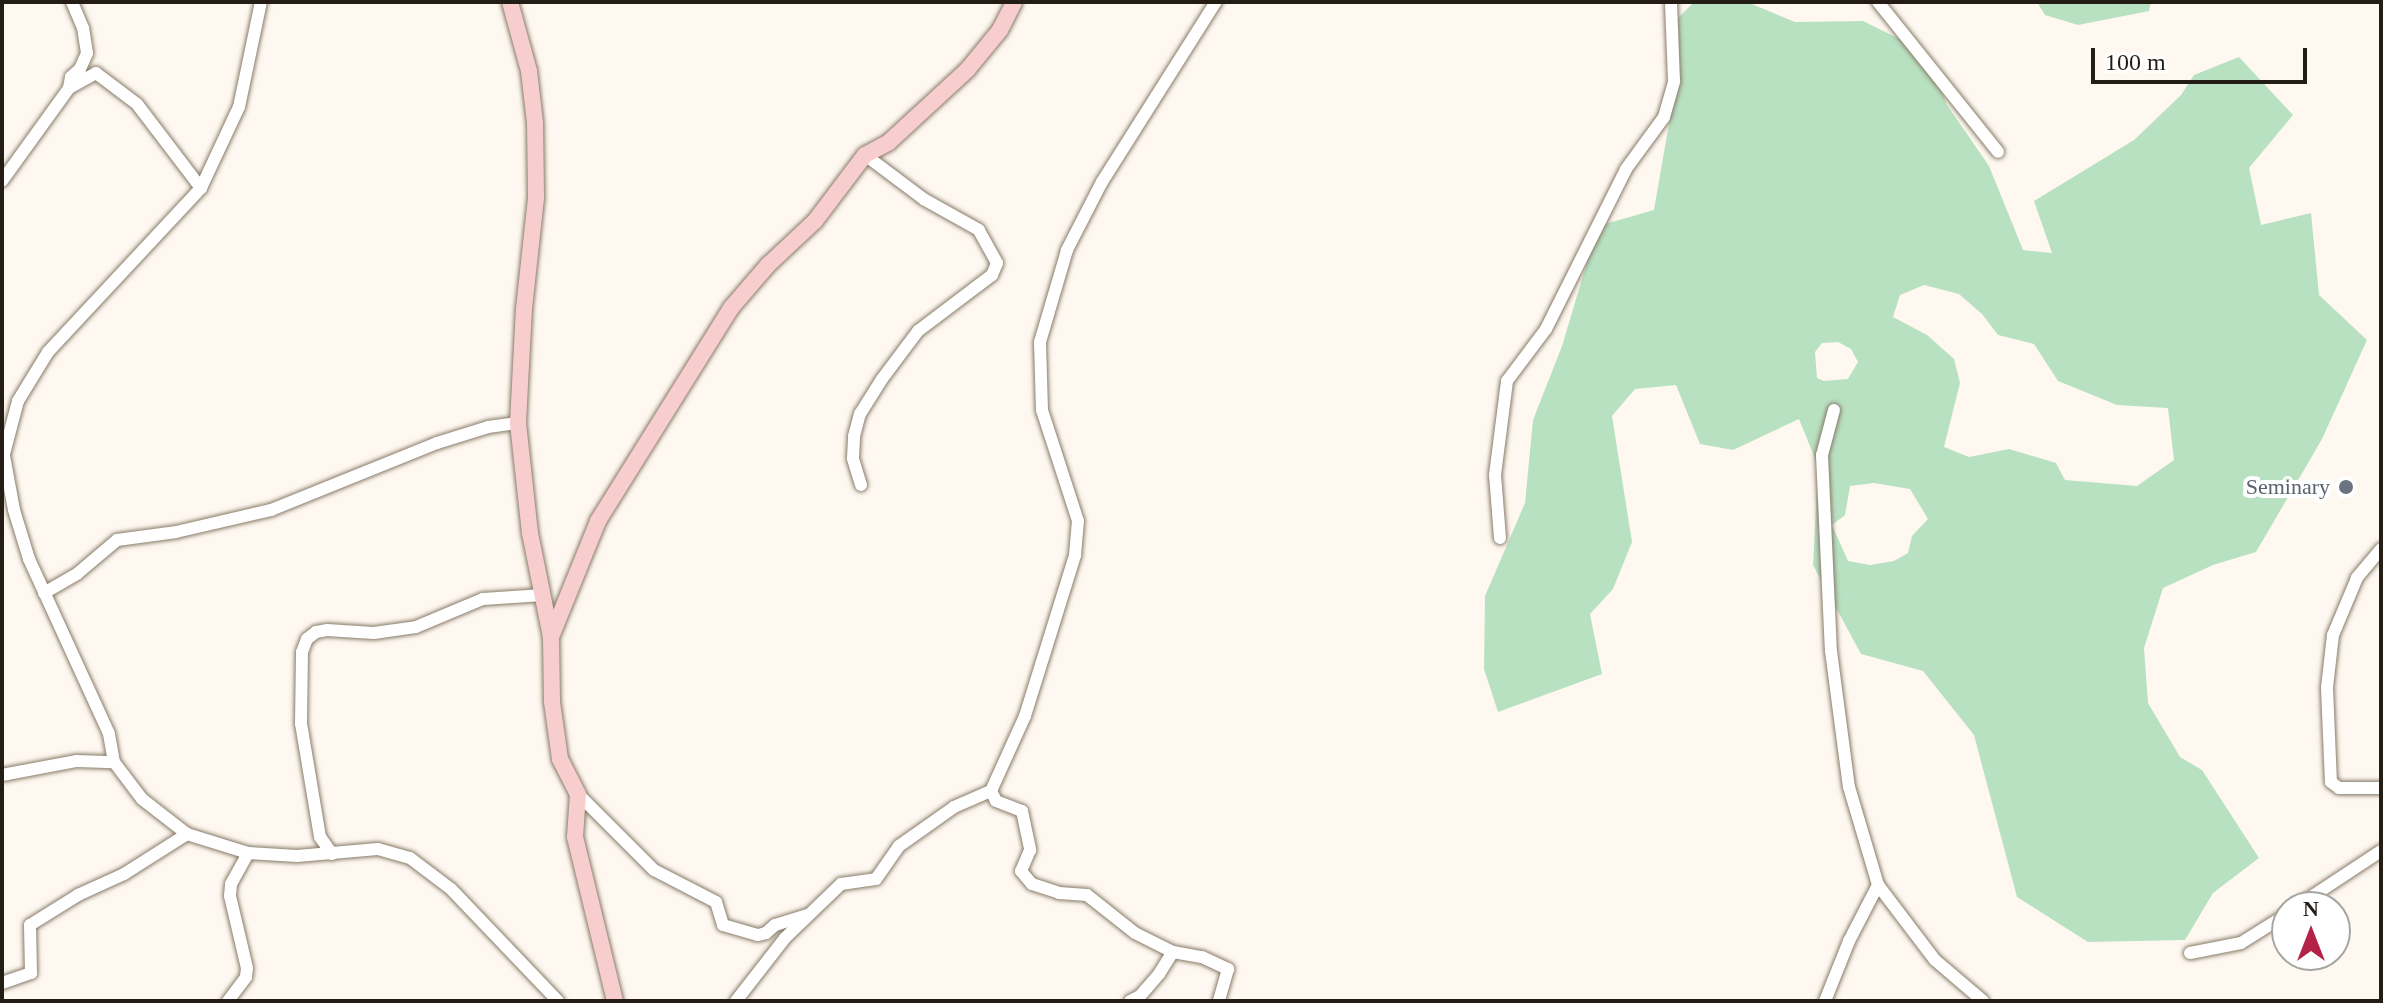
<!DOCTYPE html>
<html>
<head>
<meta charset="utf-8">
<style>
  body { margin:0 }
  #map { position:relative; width:2383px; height:1003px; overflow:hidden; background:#fef8f0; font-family:Georgia,serif }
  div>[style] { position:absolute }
  .green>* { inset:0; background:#b8e1c2 }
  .roads { filter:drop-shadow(0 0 2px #887b68) drop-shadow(0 0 2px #887b68) }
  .street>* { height:12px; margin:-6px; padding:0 6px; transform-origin:6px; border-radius:6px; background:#fff }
  .secondary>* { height:16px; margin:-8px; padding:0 8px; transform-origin:8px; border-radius:8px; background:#f8cdcd }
  .dots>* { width:22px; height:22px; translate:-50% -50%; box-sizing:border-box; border:4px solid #fff; border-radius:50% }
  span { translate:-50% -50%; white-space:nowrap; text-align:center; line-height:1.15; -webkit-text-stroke:8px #fff; paint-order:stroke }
  .worship-label { font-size:22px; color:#5b616d }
  .right { translate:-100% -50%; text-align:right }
  .frame { position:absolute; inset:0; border:4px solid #231d16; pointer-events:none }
  .north { position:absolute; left:2271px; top:891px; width:80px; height:80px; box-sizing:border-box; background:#fff; border:2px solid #a7a5a2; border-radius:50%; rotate:0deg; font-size:22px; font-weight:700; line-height:32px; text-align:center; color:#231d16 }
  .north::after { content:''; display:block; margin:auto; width:28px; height:36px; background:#b42248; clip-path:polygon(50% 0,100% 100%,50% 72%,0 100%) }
  .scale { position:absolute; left:2091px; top:48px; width:216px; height:36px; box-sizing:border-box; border:4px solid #231d16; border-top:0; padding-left:10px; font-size:24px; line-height:28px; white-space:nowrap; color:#231d16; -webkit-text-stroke:6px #fff; paint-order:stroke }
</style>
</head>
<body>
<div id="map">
  <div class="green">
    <div style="clip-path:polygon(evenodd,1694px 2px,1747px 2px,1795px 22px,1863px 21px,1926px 52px,1947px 105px,1989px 166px,2023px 250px,2052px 253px,2034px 201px,2134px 140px,2181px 95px,2194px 75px,2239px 57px,2293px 115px,2249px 168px,2261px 225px,2311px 213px,2319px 295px,2367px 340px,2322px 439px,2256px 552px,2213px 565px,2163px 588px,2144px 648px,2148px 703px,2180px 757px,2202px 770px,2259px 858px,2213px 893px,2185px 940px,2088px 942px,2017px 897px,1974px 735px,1923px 671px,1861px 654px,1813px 565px,1818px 466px,1799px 419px,1733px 450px,1700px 444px,1676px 385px,1635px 389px,1612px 416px,1632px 542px,1613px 589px,1590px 614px,1602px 674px,1498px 712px,1484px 669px,1485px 596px,1525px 503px,1533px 420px,1562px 346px,1598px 226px,1654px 210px,1677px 77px,1677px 19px,1694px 2px,1924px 285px,1959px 294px,1982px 314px,1998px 335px,2034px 344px,2058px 381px,2117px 405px,2168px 408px,2174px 460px,2137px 486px,2065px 480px,2056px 463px,2009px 449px,1969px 457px,1944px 447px,1960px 383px,1954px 359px,1927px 335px,1893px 317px,1900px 295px,1924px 285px,1694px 2px,1838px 342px,1851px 349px,1858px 362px,1848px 379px,1824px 381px,1817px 378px,1815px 352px,1822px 343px,1838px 342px,1694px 2px,1874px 483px,1910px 489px,1928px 519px,1912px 536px,1908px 553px,1894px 561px,1870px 565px,1848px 561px,1832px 525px,1845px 515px,1850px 486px,1874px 483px)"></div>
    <div style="clip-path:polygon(2037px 2px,2151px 2px,2149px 11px,2078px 25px,2045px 15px)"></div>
  </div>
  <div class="roads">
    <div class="street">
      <div style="left:1878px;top:2px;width:192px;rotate:51.3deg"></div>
      <div style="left:69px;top:88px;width:31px;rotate:-29deg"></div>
      <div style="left:96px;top:73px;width:51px;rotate:37.1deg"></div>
      <div style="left:137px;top:104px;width:106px;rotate:52.7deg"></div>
      <div style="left:2px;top:181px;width:115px;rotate:-54.2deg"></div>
      <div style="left:69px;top:88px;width:11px;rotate:-80deg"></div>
      <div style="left:71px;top:77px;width:12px;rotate:-42deg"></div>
      <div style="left:80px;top:69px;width:17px;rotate:-66deg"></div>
      <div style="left:87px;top:53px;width:25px;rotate:-99deg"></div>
      <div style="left:83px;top:28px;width:28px;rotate:-113deg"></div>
      <div style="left:1834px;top:410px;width:47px;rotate:104.9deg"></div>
      <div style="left:1822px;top:455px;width:196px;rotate:87.4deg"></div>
      <div style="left:1831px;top:651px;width:137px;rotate:82.5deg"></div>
      <div style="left:1849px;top:787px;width:102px;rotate:73.5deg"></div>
      <div style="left:2px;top:445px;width:66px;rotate:79.5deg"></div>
      <div style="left:14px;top:510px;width:51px;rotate:73deg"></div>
      <div style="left:29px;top:559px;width:192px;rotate:65.4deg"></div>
      <div style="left:109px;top:734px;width:28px;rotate:80deg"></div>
      <div style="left:114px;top:762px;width:46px;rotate:52.9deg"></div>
      <div style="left:142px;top:799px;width:57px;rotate:37.9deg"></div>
      <div style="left:187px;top:834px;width:64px;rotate:17.3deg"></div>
      <div style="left:248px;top:853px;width:49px;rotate:3.5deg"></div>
      <div style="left:297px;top:856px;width:81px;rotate:-4.9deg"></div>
      <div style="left:378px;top:849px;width:33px;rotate:16deg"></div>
      <div style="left:410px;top:858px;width:51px;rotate:37.1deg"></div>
      <div style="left:451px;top:889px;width:155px;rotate:46.3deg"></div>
      <div style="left:4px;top:454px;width:55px;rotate:-75.2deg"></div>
      <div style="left:18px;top:401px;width:57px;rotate:-58.5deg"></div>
      <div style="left:48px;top:352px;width:224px;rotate:-47deg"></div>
      <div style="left:201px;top:188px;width:89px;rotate:-64.9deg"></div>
      <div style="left:239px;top:107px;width:107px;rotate:-78.2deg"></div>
      <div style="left:861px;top:485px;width:28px;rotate:-107deg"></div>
      <div style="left:853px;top:458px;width:22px;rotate:-87deg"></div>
      <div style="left:854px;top:436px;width:23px;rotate:-75deg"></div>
      <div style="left:860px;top:414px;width:41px;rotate:-57.8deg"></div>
      <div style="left:882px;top:379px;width:60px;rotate:-53.1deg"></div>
      <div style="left:918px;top:331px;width:93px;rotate:-37.1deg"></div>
      <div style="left:992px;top:275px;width:13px;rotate:-67deg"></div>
      <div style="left:997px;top:263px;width:38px;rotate:-119deg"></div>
      <div style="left:979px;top:230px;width:62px;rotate:-150.9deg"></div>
      <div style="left:925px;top:200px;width:75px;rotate:-143.1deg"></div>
      <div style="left:1500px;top:538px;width:63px;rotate:-94.5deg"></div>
      <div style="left:1495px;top:475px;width:95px;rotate:-82.7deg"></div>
      <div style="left:1507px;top:381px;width:65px;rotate:-53.1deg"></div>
      <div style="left:1546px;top:329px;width:179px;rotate:-63.4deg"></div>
      <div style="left:1626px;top:169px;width:64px;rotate:-53.8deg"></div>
      <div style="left:1664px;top:117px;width:37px;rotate:-74deg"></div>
      <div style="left:1674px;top:81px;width:79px;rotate:-92.2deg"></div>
      <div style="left:2381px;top:549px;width:38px;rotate:130deg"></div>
      <div style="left:2357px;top:578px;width:62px;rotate:112.8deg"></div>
      <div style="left:2333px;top:635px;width:53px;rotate:96.5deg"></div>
      <div style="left:2327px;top:688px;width:94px;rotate:87.6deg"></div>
      <div style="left:2331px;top:782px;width:10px;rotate:37deg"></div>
      <div style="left:2339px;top:788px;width:42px"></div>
      <div style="left:44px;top:593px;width:39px;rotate:-30deg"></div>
      <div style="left:78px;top:573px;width:51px;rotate:-40.2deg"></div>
      <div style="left:117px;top:540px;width:60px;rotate:-7.7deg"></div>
      <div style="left:176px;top:532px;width:98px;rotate:-13deg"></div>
      <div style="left:271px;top:510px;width:179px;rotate:-22deg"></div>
      <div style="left:437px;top:443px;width:53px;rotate:-17.4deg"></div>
      <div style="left:488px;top:427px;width:30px;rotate:-8deg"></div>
      <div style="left:2px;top:775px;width:75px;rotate:-10.7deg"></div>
      <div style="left:76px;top:761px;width:38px;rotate:2deg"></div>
      <div style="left:991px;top:791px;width:82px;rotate:-65.6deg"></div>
      <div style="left:1025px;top:716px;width:169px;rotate:-72.7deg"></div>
      <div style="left:1075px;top:555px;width:34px;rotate:-85deg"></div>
      <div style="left:1078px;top:521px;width:117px;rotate:-108deg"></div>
      <div style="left:1042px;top:410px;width:68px;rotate:-91.7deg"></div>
      <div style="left:1040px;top:342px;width:96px;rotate:-73.6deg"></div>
      <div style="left:1067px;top:250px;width:76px;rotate:-62.8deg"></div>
      <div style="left:1102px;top:182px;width:213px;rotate:-57.7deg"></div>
      <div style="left:578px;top:794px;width:107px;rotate:45deg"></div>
      <div style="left:654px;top:870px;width:70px;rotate:27.3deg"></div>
      <div style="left:716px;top:902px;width:24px;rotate:73deg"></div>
      <div style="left:723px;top:925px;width:36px;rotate:16deg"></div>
      <div style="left:758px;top:935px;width:8px;rotate:-14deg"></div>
      <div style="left:766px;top:933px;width:12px;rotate:-42deg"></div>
      <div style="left:775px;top:925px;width:34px;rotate:-17deg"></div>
      <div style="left:332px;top:854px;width:21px;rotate:-125deg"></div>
      <div style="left:320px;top:837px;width:115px;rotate:-99.5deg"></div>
      <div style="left:301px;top:724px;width:72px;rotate:-89.2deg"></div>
      <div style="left:302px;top:652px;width:14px;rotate:-69deg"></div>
      <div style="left:307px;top:639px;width:11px;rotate:-38deg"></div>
      <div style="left:316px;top:632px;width:11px;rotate:-10deg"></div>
      <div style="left:327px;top:630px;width:47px;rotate:3.7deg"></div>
      <div style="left:374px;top:633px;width:42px;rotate:-8.1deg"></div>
      <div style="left:416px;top:627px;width:73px;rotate:-22.7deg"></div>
      <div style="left:483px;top:599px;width:60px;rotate:-3.8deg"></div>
      <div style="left:2296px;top:907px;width:102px;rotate:-33.4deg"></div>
      <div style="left:2190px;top:953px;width:52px;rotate:-11.1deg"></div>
      <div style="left:2241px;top:943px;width:54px;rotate:-32.2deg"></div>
      <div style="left:2px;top:983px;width:31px;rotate:-19deg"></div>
      <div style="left:31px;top:973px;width:48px;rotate:-91.2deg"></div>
      <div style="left:30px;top:925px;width:57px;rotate:-32deg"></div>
      <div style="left:78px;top:895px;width:51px;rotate:-24.5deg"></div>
      <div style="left:124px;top:874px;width:75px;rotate:-32.4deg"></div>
      <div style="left:228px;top:1001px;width:30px;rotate:-53deg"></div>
      <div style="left:246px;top:977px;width:9px;rotate:-84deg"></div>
      <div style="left:247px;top:968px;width:74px;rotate:-103.3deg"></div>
      <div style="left:230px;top:896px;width:12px;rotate:-85deg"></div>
      <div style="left:231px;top:884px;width:35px;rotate:-61deg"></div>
      <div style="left:736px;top:1001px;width:80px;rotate:-52.1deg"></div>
      <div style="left:785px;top:938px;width:78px;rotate:-44deg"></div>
      <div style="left:841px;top:884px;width:35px;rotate:-8deg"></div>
      <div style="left:876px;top:879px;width:40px;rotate:-55.1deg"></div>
      <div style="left:899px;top:846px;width:67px;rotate:-35.3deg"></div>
      <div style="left:954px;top:807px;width:40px;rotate:-23.4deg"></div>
      <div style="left:991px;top:791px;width:11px;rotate:63deg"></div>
      <div style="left:996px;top:801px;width:28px;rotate:21deg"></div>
      <div style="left:1022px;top:811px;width:40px;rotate:78deg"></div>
      <div style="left:1030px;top:850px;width:23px;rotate:113deg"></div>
      <div style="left:1021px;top:871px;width:17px;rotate:50deg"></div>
      <div style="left:1032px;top:884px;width:28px;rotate:18deg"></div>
      <div style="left:1059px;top:893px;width:28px;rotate:4deg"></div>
      <div style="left:1087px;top:895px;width:61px;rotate:38.4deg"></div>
      <div style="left:1135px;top:933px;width:42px;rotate:26.6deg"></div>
      <div style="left:1173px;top:952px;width:29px;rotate:10deg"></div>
      <div style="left:1202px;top:957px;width:29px;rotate:25deg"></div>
      <div style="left:1228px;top:969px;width:33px;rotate:106deg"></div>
      <div style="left:1130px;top:1001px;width:11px;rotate:-27deg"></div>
      <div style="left:1140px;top:996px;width:29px;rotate:-49deg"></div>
      <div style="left:1159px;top:974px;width:26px;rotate:-58deg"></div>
      <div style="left:1825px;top:1001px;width:65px;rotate:-68.2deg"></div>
      <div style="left:1849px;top:941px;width:63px;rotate:-62.6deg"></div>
      <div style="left:1878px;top:885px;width:94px;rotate:52.8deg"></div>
      <div style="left:1935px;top:960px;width:63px;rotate:40.5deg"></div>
    </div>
    <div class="secondary">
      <div style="left:510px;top:2px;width:72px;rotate:74.6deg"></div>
      <div style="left:529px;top:71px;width:52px;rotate:83.4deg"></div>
      <div style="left:535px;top:123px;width:75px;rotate:89.2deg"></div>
      <div style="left:536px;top:198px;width:111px;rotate:96.2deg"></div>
      <div style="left:524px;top:308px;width:115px;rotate:93deg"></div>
      <div style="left:518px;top:423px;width:111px;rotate:83.8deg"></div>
      <div style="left:530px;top:533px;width:106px;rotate:78.6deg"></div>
      <div style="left:551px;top:637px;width:65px;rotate:89.1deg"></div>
      <div style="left:552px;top:702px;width:58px;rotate:82deg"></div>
      <div style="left:560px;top:759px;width:39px;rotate:63deg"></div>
      <div style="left:578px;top:794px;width:43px;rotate:94deg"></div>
      <div style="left:575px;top:837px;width:169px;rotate:76.3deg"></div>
      <div style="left:551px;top:637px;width:125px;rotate:-67.9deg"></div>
      <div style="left:598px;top:521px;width:251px;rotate:-58deg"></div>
      <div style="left:731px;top:308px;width:57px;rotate:-49.3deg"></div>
      <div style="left:768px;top:265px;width:64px;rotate:-43.1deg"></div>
      <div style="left:815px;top:221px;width:83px;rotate:-52.9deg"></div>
      <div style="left:865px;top:155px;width:27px;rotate:-28deg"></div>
      <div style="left:889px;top:142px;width:108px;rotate:-42.7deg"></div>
      <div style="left:968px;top:69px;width:50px;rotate:-50.6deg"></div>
      <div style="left:1000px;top:30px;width:31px;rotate:-63deg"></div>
    </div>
  </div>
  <div class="dots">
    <div style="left:2346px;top:487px;background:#6b7280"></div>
  </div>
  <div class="worship-label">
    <span class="right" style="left:2330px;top:487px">Seminary</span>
  </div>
  <div class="frame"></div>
  <div class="north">N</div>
  <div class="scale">100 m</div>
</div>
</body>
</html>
